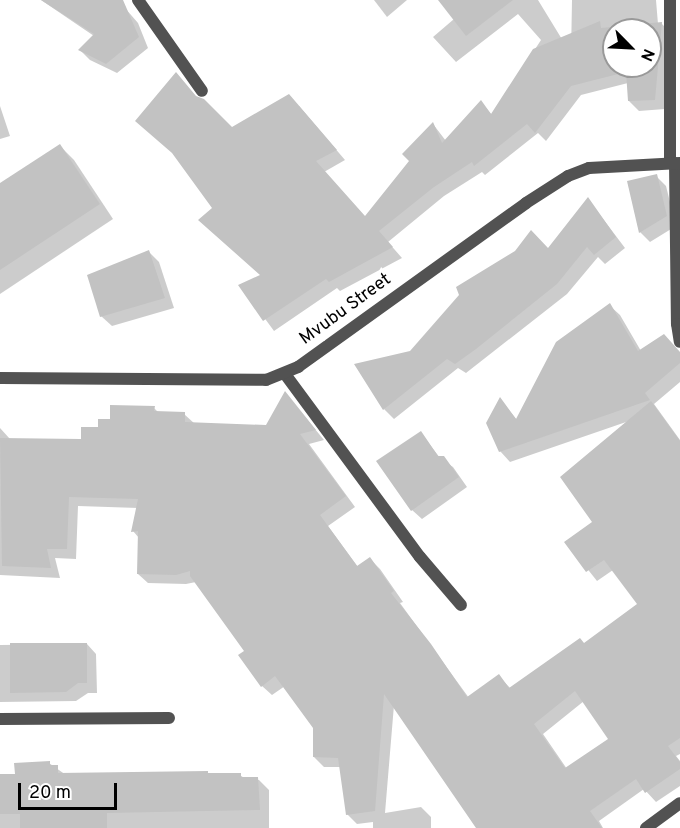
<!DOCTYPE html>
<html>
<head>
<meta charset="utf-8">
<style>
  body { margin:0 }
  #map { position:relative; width:680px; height:828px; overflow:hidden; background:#fff; font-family:Overpass,sans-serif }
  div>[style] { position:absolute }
  .shadow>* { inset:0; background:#0003 }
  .building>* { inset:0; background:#c2c2c2 }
  .lane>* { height:12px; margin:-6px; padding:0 6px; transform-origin:6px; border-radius:6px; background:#525252 }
  .street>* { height:12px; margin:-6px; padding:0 6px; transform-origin:6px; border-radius:6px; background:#525252 }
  span { translate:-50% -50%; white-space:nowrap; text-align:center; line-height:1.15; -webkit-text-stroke:6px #fff; paint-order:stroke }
  .street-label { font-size:18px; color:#000 }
  .north { position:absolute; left:602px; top:18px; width:60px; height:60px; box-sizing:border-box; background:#fff; border:2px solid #999; border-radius:50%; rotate:114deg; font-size:16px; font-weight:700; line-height:24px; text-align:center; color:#000 }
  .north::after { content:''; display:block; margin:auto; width:21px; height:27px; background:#000; clip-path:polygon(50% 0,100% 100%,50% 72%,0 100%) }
  .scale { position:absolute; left:18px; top:783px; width:99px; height:27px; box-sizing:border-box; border:3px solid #000; border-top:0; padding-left:8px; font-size:18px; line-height:21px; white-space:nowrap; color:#000; -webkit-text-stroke:4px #fff; paint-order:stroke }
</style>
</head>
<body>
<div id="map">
  <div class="shadow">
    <div style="clip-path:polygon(41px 0,118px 0,138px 23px,148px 48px,117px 73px,90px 60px,80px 50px,94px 36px)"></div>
    <div style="clip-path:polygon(374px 0,407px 0,387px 17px)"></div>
    <div style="clip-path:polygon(evenodd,449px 0,538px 0,571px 54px,572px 0,656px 0,658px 24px,661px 23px,671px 33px,665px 109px,639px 111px,629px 101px,628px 83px,581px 95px,546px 141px,538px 133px,485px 175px,482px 172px,444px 196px,388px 242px,402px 258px,340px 291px,337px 288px,274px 331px,241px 286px,262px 276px,214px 208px,176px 74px,198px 99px,232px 129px,299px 106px,345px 160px,324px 172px,365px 217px,411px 161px,433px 124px,446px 141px,481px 102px,492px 115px,541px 40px,518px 14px,456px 62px,433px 37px,454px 19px,449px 0,614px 30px,650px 30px,650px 66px,614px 66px,614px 30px)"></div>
    <div style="clip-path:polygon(0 106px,10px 136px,0 139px)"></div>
    <div style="clip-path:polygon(60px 146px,74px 160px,113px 219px,0 294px,0 185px)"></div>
    <div style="clip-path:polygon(656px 176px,666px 186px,676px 226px,650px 242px,640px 232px,629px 182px)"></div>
    <div style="clip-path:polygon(588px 199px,625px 248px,605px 264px,598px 257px,567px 294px,466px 373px,458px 368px,394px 419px,384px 409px,411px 352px,549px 250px)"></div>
    <div style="clip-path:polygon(149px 252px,159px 262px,174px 308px,112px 326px,101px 316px)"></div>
    <div style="clip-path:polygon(evenodd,609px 305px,620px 315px,641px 351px,680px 353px,680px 382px,654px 404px,680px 440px,680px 754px,676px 756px,680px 761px,680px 786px,656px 802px,644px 789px,599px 821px,603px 828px,479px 828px,394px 705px,385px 813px,421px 807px,431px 817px,431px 828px,373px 828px,373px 822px,357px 824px,347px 814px,341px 767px,324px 767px,314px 757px,315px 728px,285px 686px,272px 695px,262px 686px,246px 651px,196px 582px,186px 584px,148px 583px,138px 574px,139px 538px,133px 531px,138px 508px,78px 506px,76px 559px,55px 558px,60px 578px,0 575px,0 428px,10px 439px,82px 440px,111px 420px,154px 408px,159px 413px,184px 414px,195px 424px,266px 426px,286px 394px,324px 440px,309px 444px,355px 507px,328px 526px,358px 567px,370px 559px,380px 569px,403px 602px,400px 603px,469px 698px,499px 676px,511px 689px,585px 645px,639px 604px,613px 570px,597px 581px,566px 542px,594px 522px,629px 421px,510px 462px,500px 451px,500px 399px,517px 420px,609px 305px,584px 701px,610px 739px,567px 769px,543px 734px,584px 701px)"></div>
    <div style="clip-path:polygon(421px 433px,440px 458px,453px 467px,467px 487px,422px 519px,412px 510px)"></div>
    <div style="clip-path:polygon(87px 644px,96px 654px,97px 693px,88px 693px,76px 701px,0 702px,0 645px)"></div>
    <div style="clip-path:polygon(49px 763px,66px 775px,240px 775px,244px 778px,259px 780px,269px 790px,269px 828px,0 828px,0 775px,16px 775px)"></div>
  </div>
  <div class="building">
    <div style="clip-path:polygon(41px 0,123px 0,139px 37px,106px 64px,78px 50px,94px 34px)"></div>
    <div style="clip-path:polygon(438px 0,513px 0,466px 36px)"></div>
    <div style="clip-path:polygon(evenodd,600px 21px,601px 28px,662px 22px,655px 100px,628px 101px,626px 72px,571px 86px,535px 133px,527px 124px,474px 166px,472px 162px,434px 187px,379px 231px,393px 247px,329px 282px,326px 279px,263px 321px,238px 285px,260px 275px,198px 220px,212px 208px,172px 153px,135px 121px,176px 72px,196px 96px,204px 99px,232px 127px,289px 94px,337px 150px,316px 161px,365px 216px,409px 161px,402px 154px,433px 122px,442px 143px,481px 100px,491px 114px,533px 49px,600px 21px,614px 30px,650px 30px,650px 66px,614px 66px,614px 30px)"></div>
    <div style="clip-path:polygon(60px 144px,100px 204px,0 270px,0 183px)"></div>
    <div style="clip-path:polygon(657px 174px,667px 216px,639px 233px,627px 181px)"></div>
    <div style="clip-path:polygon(588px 197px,616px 237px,594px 255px,587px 247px,557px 284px,476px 349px,455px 364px,447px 359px,383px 410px,354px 364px,410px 351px,459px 295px,456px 287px,515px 251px,531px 230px,548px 248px)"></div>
    <div style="clip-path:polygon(149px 250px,165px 298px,100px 317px,87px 275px)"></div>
    <div style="clip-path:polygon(610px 303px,638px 351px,664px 334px,680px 352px,680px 363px,645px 393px,650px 400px,499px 452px,486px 423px,500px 397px,516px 419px,556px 342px)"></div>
    <div style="clip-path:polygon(evenodd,285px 391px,316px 430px,300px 434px,346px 496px,320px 515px,357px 566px,370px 557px,394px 591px,391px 593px,431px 644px,467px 697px,499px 674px,509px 688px,580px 638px,584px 643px,637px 604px,604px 560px,586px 572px,564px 542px,592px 522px,560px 477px,651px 401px,680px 441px,680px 738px,668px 746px,680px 762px,680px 769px,645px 793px,636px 779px,590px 811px,602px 828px,476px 828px,384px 694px,375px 811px,346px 815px,338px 758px,313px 757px,313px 728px,275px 676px,261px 687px,238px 655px,244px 651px,190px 576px,190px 571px,176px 575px,137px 574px,138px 531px,131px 532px,138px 499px,69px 497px,67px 549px,47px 549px,51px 568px,2px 566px,0 438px,81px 439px,81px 427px,98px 427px,98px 419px,110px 419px,110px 405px,155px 406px,154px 411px,185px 412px,185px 422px,266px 425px,285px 391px,575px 691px,608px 739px,565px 768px,534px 724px,575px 691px)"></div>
    <div style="clip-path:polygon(421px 431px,438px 456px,444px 456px,459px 477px,411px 511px,376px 461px)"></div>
    <div style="clip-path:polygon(10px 643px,87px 643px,87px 683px,78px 683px,66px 692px,10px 693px)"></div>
    <div style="clip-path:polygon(50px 761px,50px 765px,58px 765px,58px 773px,208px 771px,208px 773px,241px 773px,241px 777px,258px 777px,260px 810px,107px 813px,107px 828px,20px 828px,20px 814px,0 814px,0 774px,15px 774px,14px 763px)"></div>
  </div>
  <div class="lane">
    <div style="left:138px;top:0;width:111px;rotate:54.9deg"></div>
    <div style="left:670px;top:0;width:163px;rotate:90deg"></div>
    <div style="left:675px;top:163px;width:161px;rotate:89.3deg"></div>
    <div style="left:677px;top:324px;width:18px;rotate:81deg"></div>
    <div style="left:285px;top:374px;width:227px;rotate:53.6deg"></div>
    <div style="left:420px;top:557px;width:63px;rotate:49.5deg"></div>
    <div style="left:0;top:719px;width:169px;rotate:-0.3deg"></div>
  </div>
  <div class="street">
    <div style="left:0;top:378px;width:266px;rotate:0.4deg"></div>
    <div style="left:266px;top:380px;width:35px;rotate:-22deg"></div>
    <div style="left:298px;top:367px;width:281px;rotate:-35.7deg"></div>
    <div style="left:526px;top:203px;width:50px;rotate:-32.7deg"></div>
    <div style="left:568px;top:176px;width:22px;rotate:-21deg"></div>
    <div style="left:589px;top:168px;width:91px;rotate:-3.1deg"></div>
    <div style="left:646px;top:828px;width:42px;rotate:-36.3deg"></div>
  </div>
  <div class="street-label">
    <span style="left:346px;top:310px;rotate:-36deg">Mvubu Street</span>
  </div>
  <div class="north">N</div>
  <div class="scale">20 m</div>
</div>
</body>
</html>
